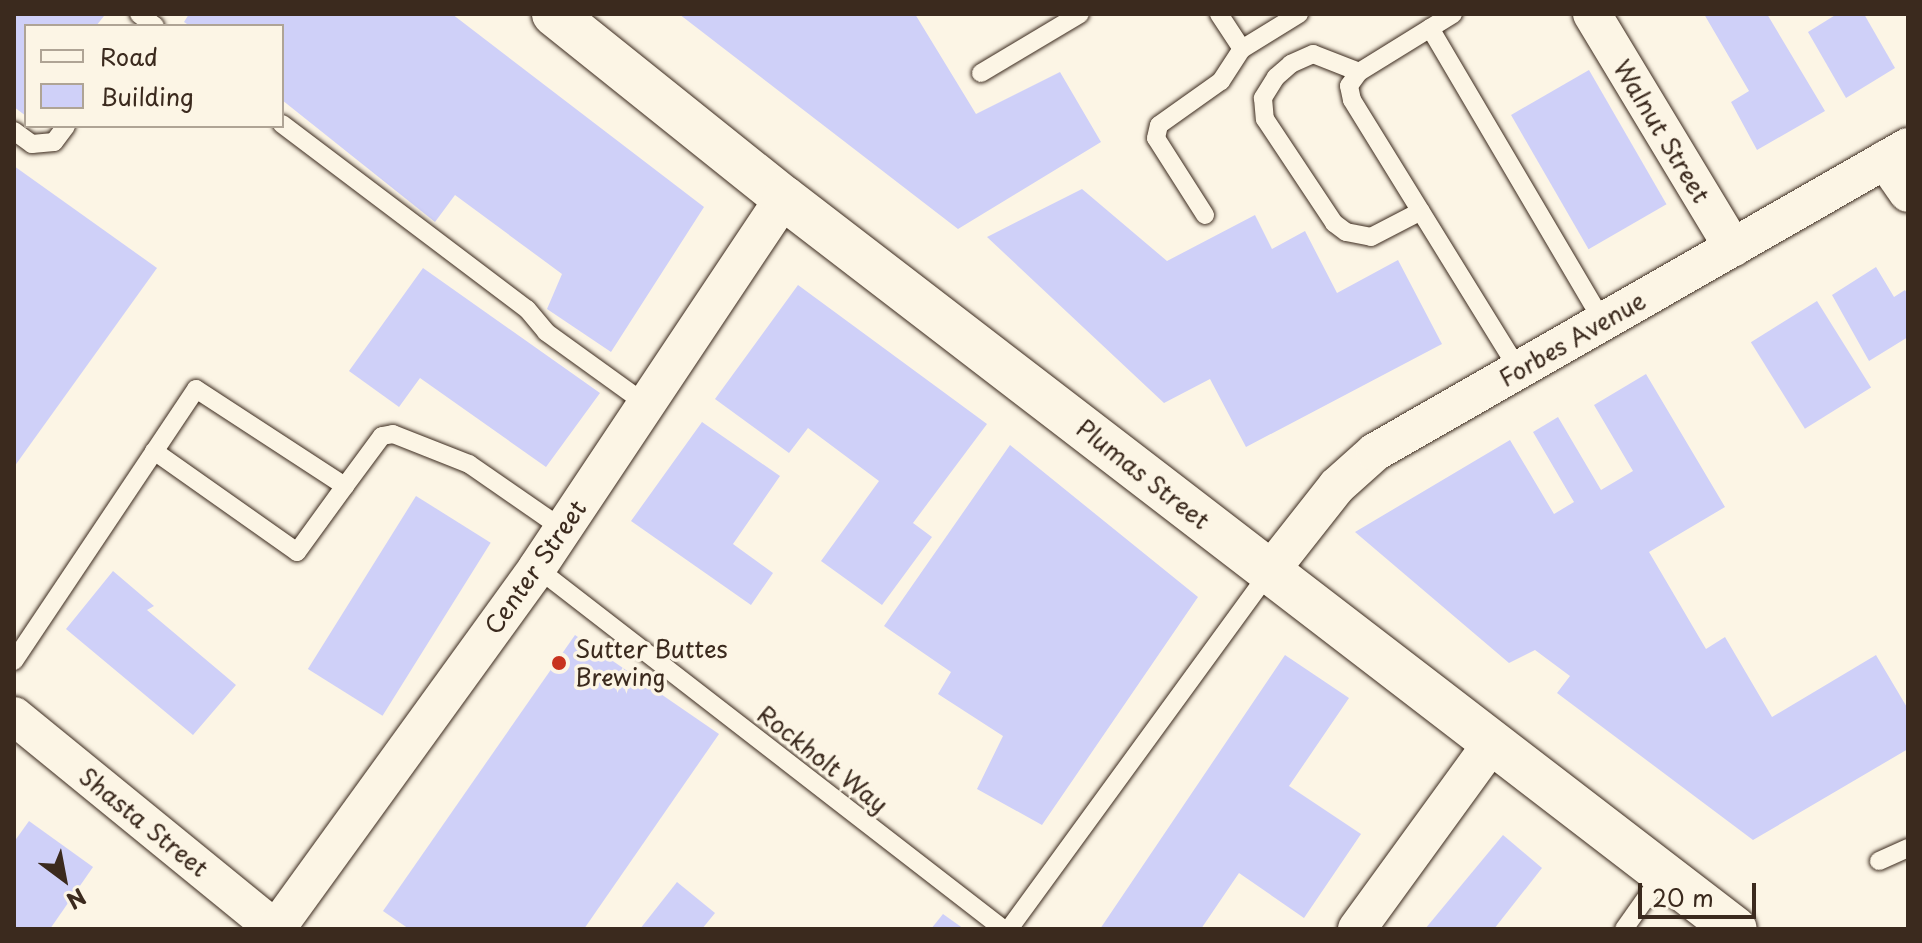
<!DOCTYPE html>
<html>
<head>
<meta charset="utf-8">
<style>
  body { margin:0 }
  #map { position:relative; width:1922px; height:943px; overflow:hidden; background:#fcf5e5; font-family:"Playpen Sans",sans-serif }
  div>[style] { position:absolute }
  .building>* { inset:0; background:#cfd0f8; transform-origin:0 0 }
  .roads { filter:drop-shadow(0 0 2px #3b2a1e) drop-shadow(0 0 2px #3b2a1e) }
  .lane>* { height:18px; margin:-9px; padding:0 9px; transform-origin:9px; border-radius:9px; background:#fcf5e5 }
  .street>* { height:38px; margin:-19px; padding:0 19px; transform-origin:19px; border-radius:19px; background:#fcf5e5 }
  .secondary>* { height:44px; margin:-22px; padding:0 22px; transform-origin:22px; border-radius:22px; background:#fcf5e5 }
  .dots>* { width:22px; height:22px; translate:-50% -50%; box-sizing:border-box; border:4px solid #fcf5e5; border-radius:50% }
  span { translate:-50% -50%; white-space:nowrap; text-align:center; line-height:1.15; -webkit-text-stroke:7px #fcf5e5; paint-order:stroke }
  .street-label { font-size:24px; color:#3b2a1e }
  .poi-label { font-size:24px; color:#3b2a1e }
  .left { translate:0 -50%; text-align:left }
  .frame { position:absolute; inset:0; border:16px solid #3b2a1e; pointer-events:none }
  .legend { position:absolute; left:24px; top:24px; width:260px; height:104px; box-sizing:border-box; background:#fcf5e5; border:2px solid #afa495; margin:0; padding:10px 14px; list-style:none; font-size:24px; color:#3b2a1e }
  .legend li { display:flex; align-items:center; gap:16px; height:40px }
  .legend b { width:40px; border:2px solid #afa495 }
  .north { position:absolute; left:24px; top:839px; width:80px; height:80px; -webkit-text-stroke:6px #fcf5e5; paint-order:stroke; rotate:148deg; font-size:22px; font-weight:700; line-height:32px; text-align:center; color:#3b2a1e }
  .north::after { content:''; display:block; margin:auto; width:28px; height:36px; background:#3b2a1e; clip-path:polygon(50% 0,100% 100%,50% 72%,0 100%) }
  .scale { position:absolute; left:1638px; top:883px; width:118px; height:36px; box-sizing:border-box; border:4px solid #3b2a1e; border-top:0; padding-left:10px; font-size:24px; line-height:28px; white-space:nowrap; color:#3b2a1e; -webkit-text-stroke:6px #fcf5e5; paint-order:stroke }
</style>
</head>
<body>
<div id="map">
  <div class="building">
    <div style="clip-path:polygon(14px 14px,104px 16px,96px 26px,26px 26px,26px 116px,14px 107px)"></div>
    <div style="clip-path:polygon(189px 14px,452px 14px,704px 207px,611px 352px,547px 309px,562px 274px,455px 195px,435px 222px,282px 100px,282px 26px,190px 26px,184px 22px)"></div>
    <div style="clip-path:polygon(679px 14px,915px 14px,976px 114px,1060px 72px,1101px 142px,958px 229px)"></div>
    <div style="clip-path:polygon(1704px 14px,1767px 14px,1825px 111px,1757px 150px,1731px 102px,1749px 91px)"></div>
    <div style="clip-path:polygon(1837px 14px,1864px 14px,1895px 68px,1846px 98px,1808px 32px)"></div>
    <div style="left:1589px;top:70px;width:155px;height:90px;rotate:60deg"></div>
    <div style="clip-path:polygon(14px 166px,157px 268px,14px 467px)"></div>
    <div style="clip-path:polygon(1082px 189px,1167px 261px,1255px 215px,1272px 249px,1305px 231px,1337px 293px,1398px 260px,1442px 344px,1246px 447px,1210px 379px,1164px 403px,987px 237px)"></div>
    <div style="clip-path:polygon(1876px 267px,1894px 297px,1905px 290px,1908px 295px,1908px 337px,1869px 361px,1832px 295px)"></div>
    <div style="clip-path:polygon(423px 268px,600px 393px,546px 467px,420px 378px,399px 407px,349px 371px)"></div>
    <div style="clip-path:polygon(798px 285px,987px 424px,913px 523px,932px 537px,882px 605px,821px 561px,879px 481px,808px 428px,789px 453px,715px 399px)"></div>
    <div style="left:1817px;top:301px;width:102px;height:78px;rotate:58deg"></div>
    <div style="clip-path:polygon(1646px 374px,1725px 507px,1649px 552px,1706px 649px,1725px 637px,1772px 717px,1876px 655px,1908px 709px,1908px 749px,1753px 840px,1557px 693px,1570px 676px,1535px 650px,1509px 663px,1355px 532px,1510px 440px,1554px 514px,1574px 502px,1533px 432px,1558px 417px,1601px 490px,1633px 471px,1594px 405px)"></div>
    <div style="clip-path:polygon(702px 422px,780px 476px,733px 544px,773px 573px,751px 605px,631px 521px)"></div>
    <div style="clip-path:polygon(1010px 445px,1198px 597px,1042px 825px,977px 789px,1003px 736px,938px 694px,951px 672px,884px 626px)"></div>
    <div style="left:416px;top:496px;width:88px;height:204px;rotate:32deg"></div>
    <div style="clip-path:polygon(113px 571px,154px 606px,147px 610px,236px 685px,193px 735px,66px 629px)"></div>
    <div style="clip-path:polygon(575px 635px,719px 734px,584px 929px,409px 929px,383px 911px)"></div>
    <div style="clip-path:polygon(1285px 655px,1349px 698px,1289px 786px,1361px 834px,1304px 918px,1239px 873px,1201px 929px,1100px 929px)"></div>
    <div style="clip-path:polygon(29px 821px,93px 867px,50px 929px,14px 929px,14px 842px)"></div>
    <div style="clip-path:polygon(1503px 835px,1542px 868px,1494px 929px,1425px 929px)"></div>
    <div style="clip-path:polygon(677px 882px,715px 913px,702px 929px,640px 929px)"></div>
    <div style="clip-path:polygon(943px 914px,964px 929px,931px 929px)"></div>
  </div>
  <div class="roads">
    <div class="lane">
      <div style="left:139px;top:14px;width:20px;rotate:37deg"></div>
      <div style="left:1219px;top:14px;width:42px;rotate:56.7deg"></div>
      <div style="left:1242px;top:49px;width:67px;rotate:-31.6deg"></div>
      <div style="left:1453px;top:14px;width:110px;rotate:148.3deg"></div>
      <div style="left:1359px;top:72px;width:17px;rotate:126deg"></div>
      <div style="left:1349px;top:86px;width:14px;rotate:78deg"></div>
      <div style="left:1352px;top:100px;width:317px;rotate:58.3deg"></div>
      <div style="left:1430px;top:28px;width:341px;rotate:59.5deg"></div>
      <div style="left:1359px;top:72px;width:49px;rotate:-158.6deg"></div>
      <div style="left:1313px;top:54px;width:24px;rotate:156deg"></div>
      <div style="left:1291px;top:64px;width:20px;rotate:139deg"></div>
      <div style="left:1276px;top:77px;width:25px;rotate:122deg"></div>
      <div style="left:1263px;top:98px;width:21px;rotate:85deg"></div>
      <div style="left:1265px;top:119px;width:125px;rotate:56.4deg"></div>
      <div style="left:1334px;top:223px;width:15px;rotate:37deg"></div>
      <div style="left:1346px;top:232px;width:25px;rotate:11deg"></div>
      <div style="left:1371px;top:237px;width:56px;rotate:-27.5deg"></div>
      <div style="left:981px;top:73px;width:115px;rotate:-30.8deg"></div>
      <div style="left:282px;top:124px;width:307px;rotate:37.1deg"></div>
      <div style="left:527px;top:309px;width:30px;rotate:50deg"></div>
      <div style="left:546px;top:332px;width:123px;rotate:35.8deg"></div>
      <div style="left:14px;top:131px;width:22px;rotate:36deg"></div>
      <div style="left:32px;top:144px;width:22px;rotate:-5deg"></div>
      <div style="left:54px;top:142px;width:20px;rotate:-53deg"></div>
      <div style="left:1205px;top:215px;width:91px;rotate:-122.5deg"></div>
      <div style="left:1156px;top:138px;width:13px;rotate:-77deg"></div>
      <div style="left:1159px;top:125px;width:76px;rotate:-35.4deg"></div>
      <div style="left:1221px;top:81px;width:38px;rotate:-57deg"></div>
      <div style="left:154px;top:451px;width:175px;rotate:35.2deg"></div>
      <div style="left:297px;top:552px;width:82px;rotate:-54deg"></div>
      <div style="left:537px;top:568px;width:589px;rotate:37.76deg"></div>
      <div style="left:14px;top:661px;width:327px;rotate:-56.2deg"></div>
      <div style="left:196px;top:389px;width:178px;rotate:33.1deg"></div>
      <div style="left:345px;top:486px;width:62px;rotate:-53.5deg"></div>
      <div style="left:382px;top:436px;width:11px;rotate:-10deg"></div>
      <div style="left:393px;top:434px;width:82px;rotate:21.5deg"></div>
      <div style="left:469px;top:464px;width:114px;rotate:34.7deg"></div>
      <div style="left:1879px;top:861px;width:32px;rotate:-24deg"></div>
      <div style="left:1009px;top:929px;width:443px;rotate:-53.9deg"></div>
      <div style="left:1624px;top:929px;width:67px;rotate:-54.7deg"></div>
    </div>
    <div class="street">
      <div style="left:1592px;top:14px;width:273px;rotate:58.9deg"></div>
      <div style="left:1885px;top:160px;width:40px;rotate:55.1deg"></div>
      <div style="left:1270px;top:571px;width:108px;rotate:-51.8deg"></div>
      <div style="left:1337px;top:486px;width:51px;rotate:-41.8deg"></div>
      <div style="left:1375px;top:452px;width:614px;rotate:-29.78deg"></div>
      <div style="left:14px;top:716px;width:337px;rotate:39.2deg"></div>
      <div style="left:276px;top:929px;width:445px;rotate:-54.1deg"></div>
      <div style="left:537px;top:568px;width:445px;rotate:-56.3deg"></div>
      <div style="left:1357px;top:929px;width:230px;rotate:-54deg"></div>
    </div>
    <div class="secondary">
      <div style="left:554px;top:14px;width:295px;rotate:38.7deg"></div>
      <div style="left:784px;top:198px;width:1199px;rotate:37.55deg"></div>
    </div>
  </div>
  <div class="dots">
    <div style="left:559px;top:663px;background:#c8321e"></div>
  </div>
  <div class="street-label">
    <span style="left:1662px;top:131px;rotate:59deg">Walnut Street</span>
    <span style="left:1572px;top:339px;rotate:-30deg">Forbes Avenue</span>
    <span style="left:1143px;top:474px;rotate:38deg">Plumas Street</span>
    <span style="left:535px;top:567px;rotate:-55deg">Center Street</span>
    <span style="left:823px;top:759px;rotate:38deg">Rockholt Way</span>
    <span style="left:144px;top:822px;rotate:39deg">Shasta Street</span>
  </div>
  <div class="poi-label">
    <span class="left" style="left:575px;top:663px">Sutter Buttes<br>Brewing</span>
  </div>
  <div class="frame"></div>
  <ul class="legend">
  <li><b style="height:10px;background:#fcf5e5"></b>Road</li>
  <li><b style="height:22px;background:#cfd0f8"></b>Building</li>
  </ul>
  <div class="north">N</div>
  <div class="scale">20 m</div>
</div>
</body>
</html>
